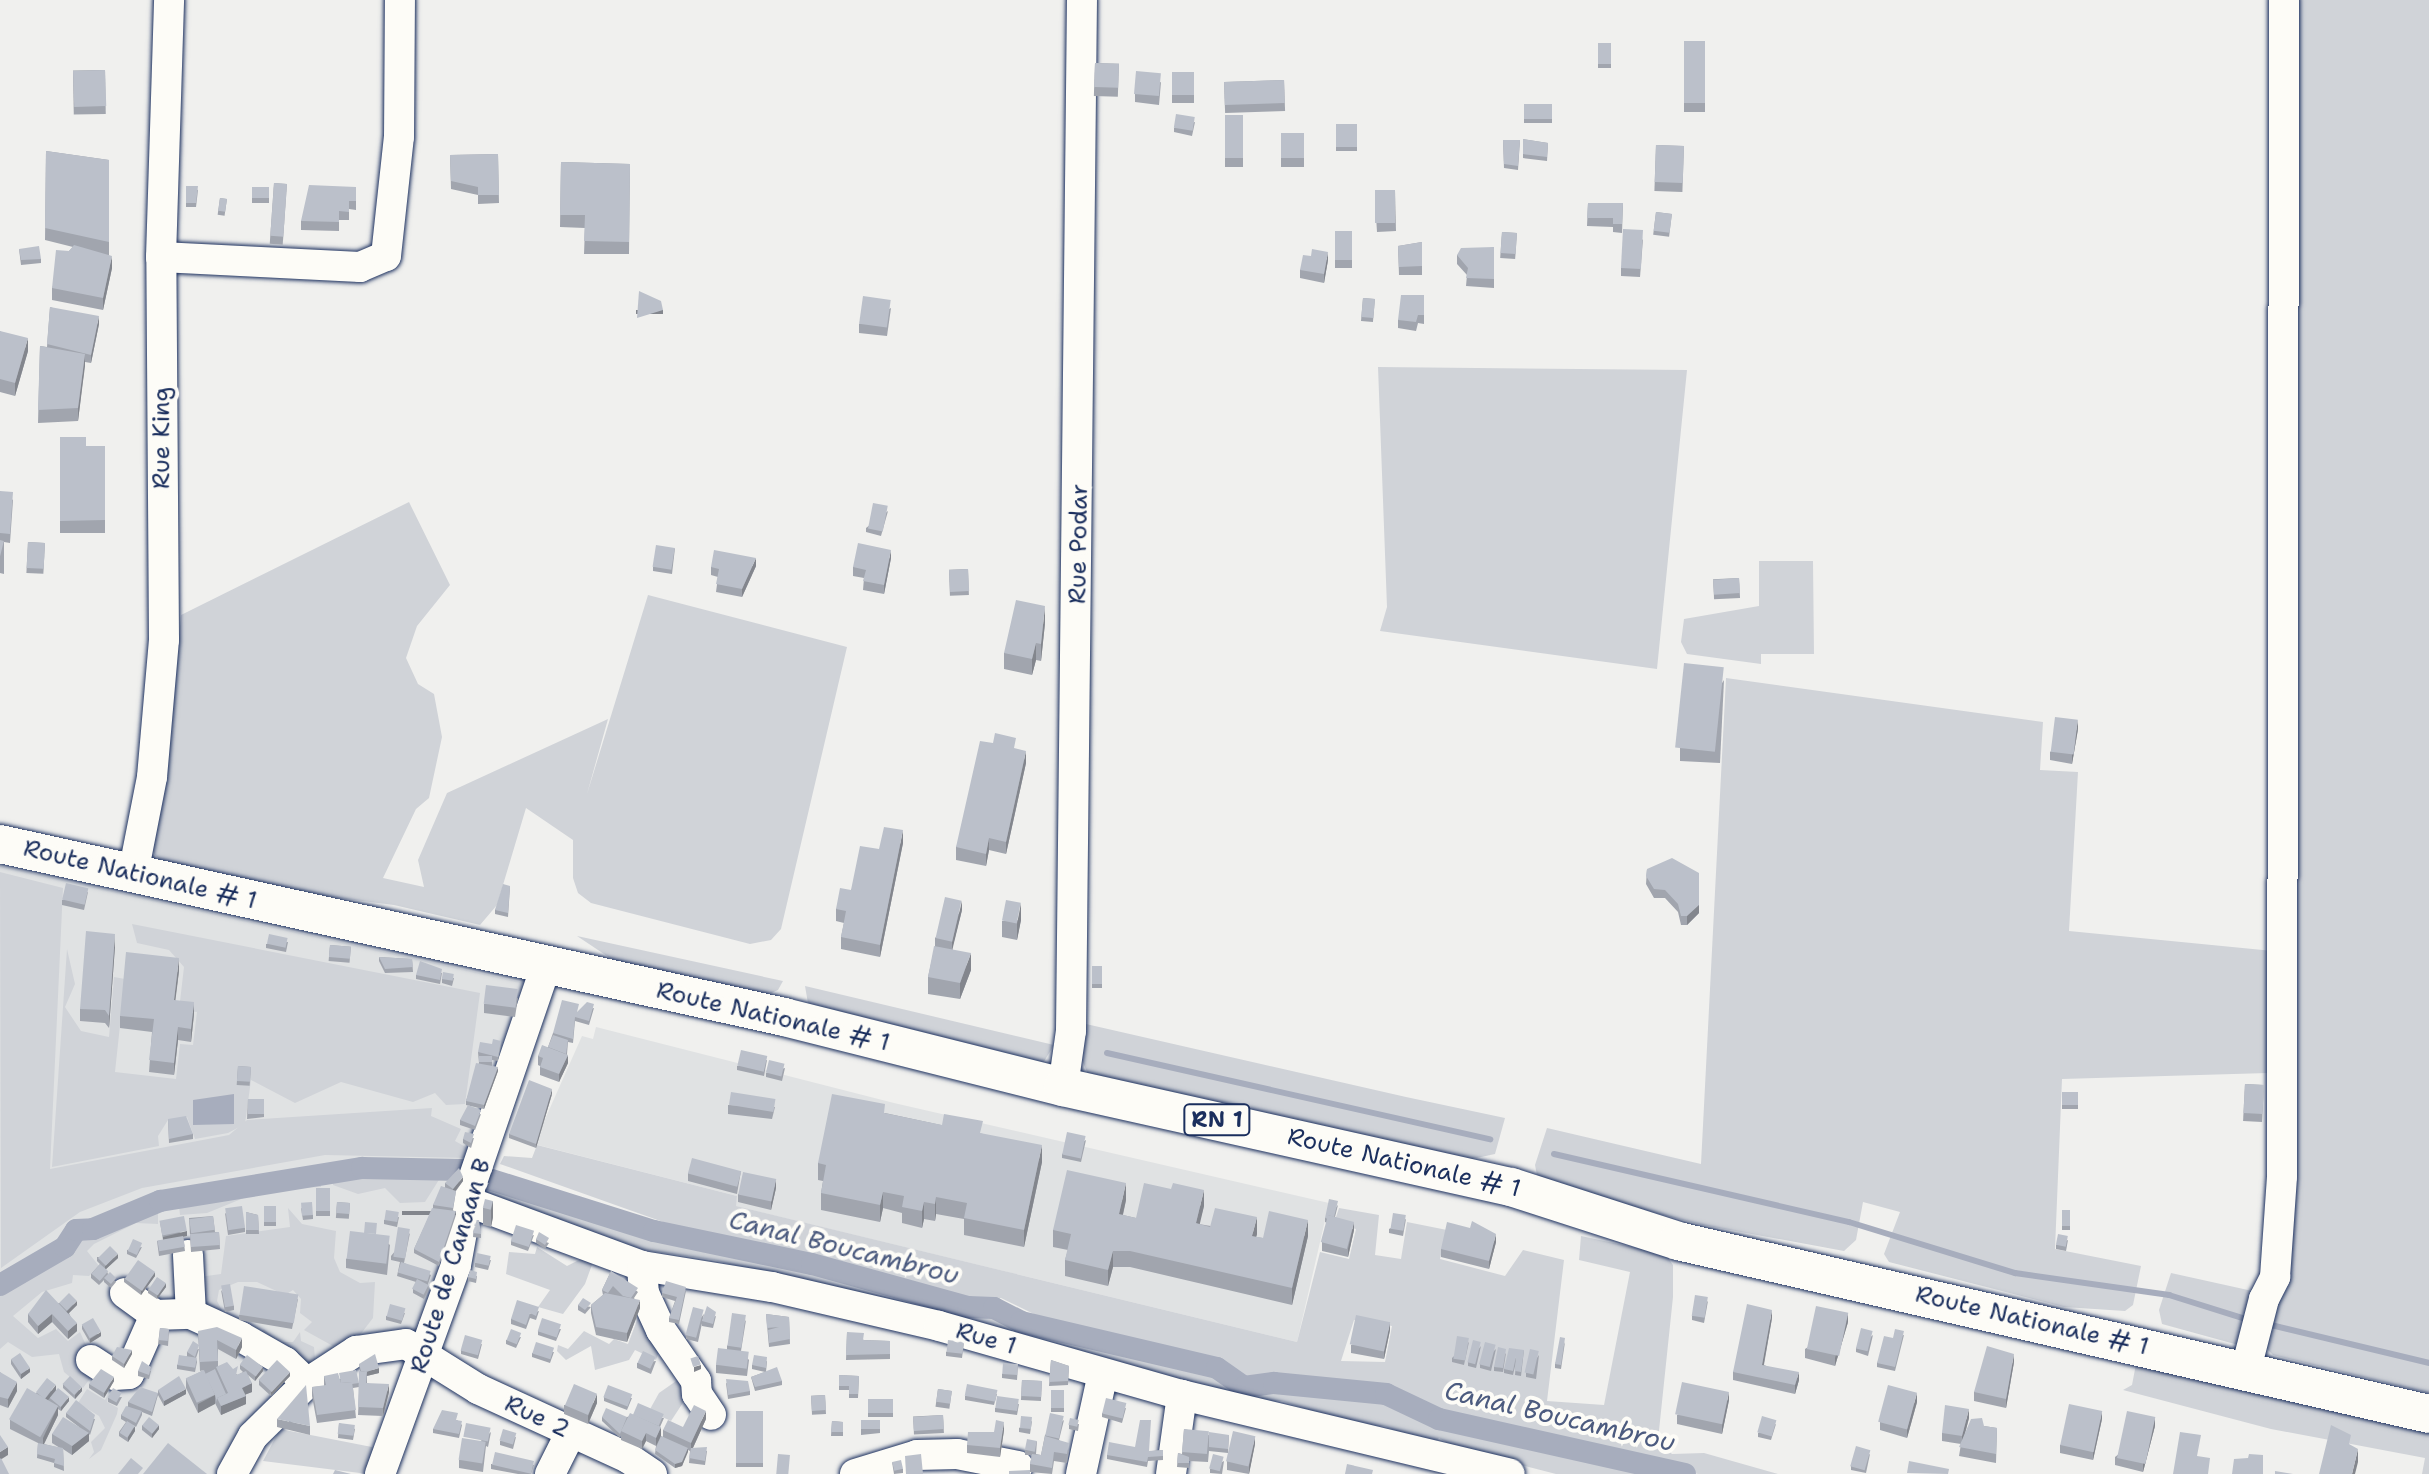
<!DOCTYPE html>
<html>
<head>
<meta charset="utf-8">
<style>
  body { margin:0 }
  #map { position:relative; width:2429px; height:1474px; overflow:hidden; background:#f0f0ee; font-family:"Shantell Sans",sans-serif }
  div>[style] { position:absolute }
  .built>* { inset:0; background:#e0e2e3 }
  .green>* { inset:0; background:#d0d3d8 }
  .water>* { inset:0; background:#a7adbd }
  .stream>* { height:6px; margin:-3px; padding:0 3px; transform-origin:3px; border-radius:3px; background:#a7adbd }
  .canal>* { height:22px; margin:-11px; padding:0 11px; transform-origin:11px; border-radius:11px; background:#a7adbd }
  .roads { filter:drop-shadow(0 0 2px #1b2f5e) drop-shadow(0 0 2px #1b2f5e) }
  .minor>* { height:30px; margin:-15px; padding:0 15px; transform-origin:15px; border-radius:15px; background:#fdfcf7 }
  .major>* { height:38px; margin:-19px; padding:0 19px; transform-origin:19px; border-radius:19px; background:#fdfcf7 }
  .wall>* { inset:0; background:#a1a5ae; transform-origin:0 0 }
  .shaded-wall>* { inset:0; background:#83868d; transform-origin:0 0 }
  .building>* { inset:0; background:#bbc0ca; transform-origin:0 0 }
  span { translate:-50% -50%; white-space:nowrap; text-align:center; line-height:1.15; -webkit-text-stroke:8px #fdfcf7; paint-order:stroke }
  .shield-label span { padding:2px 6px; background:#fdfcf7; border:2px solid; border-radius:6px; -webkit-text-stroke-width:0 }
  .shield-label { font-size:22px; color:#1b2f5e; font-weight:700 }
  .street-label { font-size:24px; color:#1b2f5e }
  .water-label { font-size:26px; color:#4c5b7f; font-style:italic }
</style>
</head>
<body>
<div id="map">
  <div class="built">
    <div style="clip-path:polygon(0 866px,529px 984px,509px 1062px,414px 1346px,358px 1355px,308px 1388px,242px 1474px,0 1474px)"></div>
    <div style="clip-path:polygon(596px 1027px,894px 1103px,1329px 1203px,1297px 1342px,735px 1206px,737px 1196px,534px 1144px,582px 1036px,593px 1039px)"></div>
  </div>
  <div class="green">
    <div style="clip-path:polygon(2295px 0,2429px 0,2429px 1393px,2273px 1355px,2266px 1348px)"></div>
    <div style="clip-path:polygon(1378px 367px,1687px 370px,1657px 669px,1380px 631px,1387px 607px)"></div>
    <div style="clip-path:polygon(409px 502px,450px 585px,417px 626px,406px 658px,418px 684px,434px 694px,442px 737px,429px 798px,416px 809px,383px 878px,424px 887px,418px 860px,447px 793px,608px 719px,587px 794px,648px 595px,847px 647px,781px 929px,771px 940px,750px 944px,591px 903px,578px 893px,573px 878px,573px 840px,526px 808px,497px 905px,480px 925px,394px 905px,323px 896px,162px 862px,155px 855px,150px 846px,171px 727px,181px 615px)"></div>
    <div style="clip-path:polygon(1759px 561px,1813px 561px,1814px 654px,1761px 654px,1761px 664px,1687px 654px,1681px 642px,1684px 619px,1759px 606px)"></div>
    <div style="clip-path:polygon(1726px 678px,2043px 722px,2040px 770px,2078px 772px,2069px 931px,2273px 951px,2268px 1073px,2062px 1079px,2055px 1249px,2141px 1266px,2133px 1305px,2125px 1311px,2064px 1307px,1889px 1262px,1884px 1254px,1900px 1212px,1863px 1202px,1856px 1240px,1844px 1251px,1703px 1225px,1568px 1191px,1537px 1175px,1535px 1165px,1547px 1128px,1701px 1164px)"></div>
    <div style="clip-path:polygon(0 872px,63px 888px,50px 1169px,229px 1135px,247px 1120px,432px 1108px,431px 1116px,461px 1129px,455px 1141px,471px 1150px,468px 1158px,325px 1155px,142px 1188px,80px 1212px,1px 1268px)"></div>
    <div style="clip-path:polygon(132px 924px,480px 993px,465px 1104px,446px 1105px,435px 1093px,413px 1102px,341px 1082px,295px 1103px,251px 1080px,245px 1124px,228px 1133px,195px 1139px,187px 1117px,168px 1120px,158px 1136px,159px 1146px,52px 1167px,67px 949px,75px 984px,65px 1007px,81px 1031px,109px 1037px,114px 977px,125px 979px,115px 1072px,176px 1079px,180px 1044px,193px 1045px,197px 1012px,179px 1010px,184px 967px,169px 950px,137px 943px)"></div>
    <div style="clip-path:polygon(577px 936px,783px 981px,778px 990px,765px 996px,643px 970px,610px 958px)"></div>
    <div style="clip-path:polygon(805px 986px,1054px 1045px,1040px 1068px,809px 1009px)"></div>
    <div style="clip-path:polygon(1086px 1024px,1406px 1097px,1505px 1118px,1495px 1154px,1467px 1160px,1092px 1084px,1082px 1060px)"></div>
    <div style="clip-path:polygon(evenodd,537px 1145px,737px 1196px,736px 1206px,1297px 1342px,1320px 1252px,1349px 1259px,1356px 1229px,1334px 1223px,1339px 1208px,1379px 1215px,1375px 1255px,1401px 1259px,1407px 1222px,1447px 1230px,1440px 1259px,1505px 1276px,1523px 1250px,1564px 1260px,1547px 1401px,1604px 1405px,1630px 1272px,1579px 1260px,1581px 1236px,1665px 1254px,1673px 1265px,1673px 1297px,1658px 1440px,1672px 1454px,1704px 1453px,1778px 1474px,1698px 1474px,1441px 1416px,1385px 1392px,1253px 1381px,1200px 1357px,1048px 1321px,1001px 1298px,961px 1300px,666px 1223px,500px 1164px,504px 1156px,532px 1158px,537px 1145px,1354px 1320px,1392px 1326px,1385px 1362px,1341px 1361px,1354px 1320px)"></div>
    <div style="clip-path:polygon(366px 1161px,452px 1166px,458px 1170px,442px 1175px,425px 1202px,400px 1203px,385px 1188px,358px 1194px,333px 1185px,333px 1165px)"></div>
    <div style="clip-path:polygon(310px 1168px,321px 1168px,321px 1187px,266px 1189px,207px 1213px,180px 1215px,178px 1197px,182px 1194px)"></div>
    <div style="clip-path:polygon(487px 1187px,518px 1191px,623px 1225px,785px 1267px,812px 1268px,924px 1300px,993px 1312px,1022px 1326px,1221px 1375px,1246px 1392px,1273px 1387px,1383px 1397px,1437px 1423px,1662px 1474px,1556px 1474px,1458px 1449px,1439px 1438px,1433px 1445px,1384px 1426px,1357px 1426px,1282px 1401px,1265px 1402px,714px 1260px,637px 1249px,513px 1208px,501px 1197px,487px 1200px,482px 1190px)"></div>
    <div style="clip-path:polygon(165px 1199px,174px 1203px,158px 1211px,158px 1224px,136px 1223px,94px 1244px,87px 1251px,99px 1266px,89px 1276px,73px 1275px,72px 1283px,42px 1292px,13px 1316px,38px 1338px,56px 1329px,68px 1341px,80px 1332px,97px 1369px,83px 1388px,64px 1372px,59px 1354px,32px 1357px,8px 1342px,0 1349px,0 1293px,58px 1259px,87px 1227px)"></div>
    <div style="clip-path:polygon(288px 1208px,302px 1224px,336px 1231px,334px 1258px,340px 1272px,360px 1283px,375px 1282px,373px 1318px,353px 1344px,333px 1346px,304px 1330px,312px 1322px,300px 1313px,301px 1299px,293px 1290px,285px 1295px,257px 1282px,238px 1282px,219px 1290px,217px 1301px,224px 1314px,206px 1311px,199px 1277px,221px 1274px,226px 1236px,290px 1227px)"></div>
    <div style="clip-path:polygon(537px 1247px,567px 1266px,583px 1258px,593px 1262px,585px 1284px,563px 1314px,538px 1307px,550px 1290px,506px 1274px,509px 1252px,535px 1254px)"></div>
    <div style="clip-path:polygon(2171px 1273px,2257px 1292px,2242px 1346px,2162px 1324px,2159px 1310px)"></div>
    <div style="clip-path:polygon(642px 1307px,660px 1349px,656px 1360px,635px 1350px,629px 1360px,595px 1370px,591px 1346px,566px 1360px,557px 1351px,558px 1345px,568px 1349px,584px 1331px,609px 1344px,614px 1339px,628px 1344px)"></div>
    <div style="clip-path:polygon(264px 1329px,279px 1342px,293px 1342px,300px 1332px,301px 1341px,314px 1347px,315px 1359px,304px 1365px,259px 1334px)"></div>
    <div style="clip-path:polygon(2136px 1364px,2429px 1431px,2429px 1474px,2422px 1474px,2425px 1458px,2271px 1429px,2123px 1390px,2132px 1385px)"></div>
    <div style="clip-path:polygon(679px 1379px,688px 1395px,671px 1421px,649px 1411px,659px 1393px)"></div>
    <div style="clip-path:polygon(112px 1386px,107px 1402px,118px 1408px,117px 1414px,101px 1450px,89px 1459px,94px 1452px,91px 1442px,105px 1428px,99px 1416px,78px 1403px,87px 1389px,105px 1400px)"></div>
    <div style="clip-path:polygon(280px 1429px,377px 1448px,368px 1474px,263px 1461px)"></div>
  </div>
  <div class="water">
    <div style="clip-path:polygon(234px 1094px,234px 1124px,193px 1125px,193px 1100px)"></div>
  </div>
  <div class="stream">
    <div style="left:1107px;top:1053px;width:393px;rotate:12.7deg"></div>
    <div style="left:1554px;top:1154px;width:303px;rotate:13deg"></div>
    <div style="left:1849px;top:1222px;width:174px;rotate:17.1deg"></div>
    <div style="left:2015px;top:1273px;width:156px;rotate:8.1deg"></div>
    <div style="left:2169px;top:1295px;width:84px;rotate:17.4deg"></div>
    <div style="left:2267px;top:1324px;width:167px;rotate:13.5deg"></div>
  </div>
  <div class="canal">
    <div style="left:0;top:1285px;width:75px;rotate:-30.3deg"></div>
    <div style="left:65px;top:1247px;width:20px;rotate:-57deg"></div>
    <div style="left:76px;top:1230px;width:17px;rotate:-3deg"></div>
    <div style="left:93px;top:1229px;width:73px;rotate:-22.7deg"></div>
    <div style="left:160px;top:1201px;width:205px;rotate:-9.3deg"></div>
    <div style="left:362px;top:1168px;width:98px;rotate:1.2deg"></div>
    <div style="left:460px;top:1170px;width:203px;rotate:17.5deg"></div>
    <div style="left:654px;top:1231px;width:161px;rotate:11.8deg"></div>
    <div style="left:812px;top:1264px;width:162px;rotate:15.4deg"></div>
    <div style="left:968px;top:1307px;width:26px;rotate:2deg"></div>
    <div style="left:994px;top:1308px;width:30px;rotate:27deg"></div>
    <div style="left:1021px;top:1322px;width:201px;rotate:13.2deg"></div>
    <div style="left:1217px;top:1368px;width:33px;rotate:35deg"></div>
    <div style="left:1244px;top:1387px;width:30px;rotate:-8deg"></div>
    <div style="left:1274px;top:1383px;width:113px;rotate:5.6deg"></div>
    <div style="left:1386px;top:1394px;width:59px;rotate:25.3deg"></div>
    <div style="left:1439px;top:1419px;width:252px;rotate:12.6deg"></div>
  </div>
  <div class="roads">
    <div class="minor">
      <div style="left:161px;top:257px;width:199px;rotate:2.9deg"></div>
      <div style="left:360px;top:267px;width:28px;rotate:-23deg"></div>
      <div style="left:386px;top:256px;width:120px;rotate:-83.8deg"></div>
      <div style="left:399px;top:137px;width:137px;rotate:-89.6deg"></div>
      <div style="left:133px;top:874px;width:99px;rotate:-78.9deg"></div>
      <div style="left:152px;top:777px;width:138px;rotate:-85deg"></div>
      <div style="left:164px;top:640px;width:383px;rotate:-90.4deg"></div>
      <div style="left:161px;top:257px;width:257px;rotate:-88.2deg"></div>
      <div style="left:1063px;top:1087px;width:57px;rotate:-81.9deg"></div>
      <div style="left:1071px;top:1031px;width:1031px;rotate:-89.39deg"></div>
      <div style="left:466px;top:1201px;width:188px;rotate:20.3deg"></div>
      <div style="left:642px;top:1266px;width:132px;rotate:9.2deg"></div>
      <div style="left:772px;top:1287px;width:171px;rotate:13.1deg"></div>
      <div style="left:939px;top:1326px;width:253px;rotate:15.9deg"></div>
      <div style="left:1182px;top:1395px;width:337px;rotate:13.5deg"></div>
      <div style="left:188px;top:1255px;width:59px;rotate:87.1deg"></div>
      <div style="left:642px;top:1266px;width:27px;rotate:86deg"></div>
      <div style="left:644px;top:1293px;width:41px;rotate:65.3deg"></div>
      <div style="left:661px;top:1330px;width:62px;rotate:55.5deg"></div>
      <div style="left:696px;top:1381px;width:13px;rotate:86deg"></div>
      <div style="left:697px;top:1394px;width:25px;rotate:56deg"></div>
      <div style="left:125px;top:1293px;width:37px;rotate:36deg"></div>
      <div style="left:155px;top:1315px;width:36px;rotate:-2deg"></div>
      <div style="left:191px;top:1314px;width:55px;rotate:24.7deg"></div>
      <div style="left:241px;top:1337px;width:51px;rotate:29.6deg"></div>
      <div style="left:285px;top:1362px;width:30px;rotate:44deg"></div>
      <div style="left:91px;top:1360px;width:27px;rotate:33deg"></div>
      <div style="left:114px;top:1375px;width:15px;rotate:-4deg"></div>
      <div style="left:129px;top:1374px;width:64px;rotate:-66.2deg"></div>
      <div style="left:2246px;top:1369px;width:72px;rotate:-75.6deg"></div>
      <div style="left:2264px;top:1299px;width:25px;rotate:-63deg"></div>
      <div style="left:2275px;top:1277px;width:100px;rotate:-86deg"></div>
      <div style="left:2282px;top:1177px;width:1177px;rotate:-89.9deg"></div>
      <div style="left:232px;top:1474px;width:43px;rotate:-61.1deg"></div>
      <div style="left:253px;top:1436px;width:76px;rotate:-44.5deg"></div>
      <div style="left:307px;top:1383px;width:59px;rotate:-33.1deg"></div>
      <div style="left:356px;top:1351px;width:50px;rotate:-8deg"></div>
      <div style="left:406px;top:1344px;width:85px;rotate:32deg"></div>
      <div style="left:478px;top:1389px;width:165px;rotate:24.7deg"></div>
      <div style="left:628px;top:1458px;width:29px;rotate:34deg"></div>
      <div style="left:380px;top:1474px;width:222px;rotate:-70deg"></div>
      <div style="left:456px;top:1265px;width:78px;rotate:-79.7deg"></div>
      <div style="left:470px;top:1188px;width:235px;rotate:-71.1deg"></div>
      <div style="left:550px;top:1474px;width:45px;rotate:-63.4deg"></div>
      <div style="left:855px;top:1474px;width:65px;rotate:-17deg"></div>
      <div style="left:917px;top:1455px;width:40px;rotate:-1.4deg"></div>
      <div style="left:957px;top:1454px;width:62px;rotate:11.1deg"></div>
      <div style="left:1081px;top:1474px;width:103px;rotate:-77.7deg"></div>
      <div style="left:1171px;top:1474px;width:80px;rotate:-82.1deg"></div>
    </div>
    <div class="major">
      <div style="left:0;top:844px;width:803px;rotate:12.44deg"></div>
      <div style="left:784px;top:1017px;width:288px;rotate:14.1deg"></div>
      <div style="left:1063px;top:1087px;width:459px;rotate:12.6deg"></div>
      <div style="left:1511px;top:1187px;width:176px;rotate:17.9deg"></div>
      <div style="left:1678px;top:1241px;width:771px;rotate:12.97deg"></div>
    </div>
  </div>
  <div class="wall">
    <div style="left:1684px;top:41px;width:21px;height:71px"></div>
    <div style="left:1598px;top:43px;width:13px;height:25px"></div>
    <div style="left:1095px;top:63px;width:24px;height:33px;rotate:2deg"></div>
    <div style="left:105px;top:70px;width:44px;height:32px;rotate:89deg"></div>
    <div style="left:1172px;top:72px;width:22px;height:31px"></div>
    <div style="left:1284px;top:80px;width:31px;height:60px;rotate:88deg"></div>
    <div style="clip-path:polygon(1161px 82px,1159px 105px,1135px 102px,1135px 94px)"></div>
    <div style="left:1524px;top:104px;width:28px;height:19px"></div>
    <div style="left:1225px;top:115px;width:18px;height:52px"></div>
    <div style="clip-path:polygon(1195px 122px,1192px 136px,1174px 132px,1174px 128px)"></div>
    <div style="left:1357px;top:124px;width:27px;height:21px;rotate:90deg"></div>
    <div style="left:1281px;top:133px;width:23px;height:34px"></div>
    <div style="clip-path:polygon(1523px 139px,1548px 143px,1547px 161px,1523px 158px)"></div>
    <div style="clip-path:polygon(1503px 140px,1520px 140px,1518px 170px,1504px 168px)"></div>
    <div style="left:1656px;top:145px;width:28px;height:46px;rotate:2deg"></div>
    <div style="clip-path:polygon(46px 151px,109px 160px,109px 255px,112px 268px,103px 310px,52px 300px,52px 288px,69px 251px,73px 247px,45px 240px)"></div>
    <div style="clip-path:polygon(498px 154px,499px 203px,478px 204px,478px 195px,451px 189px,450px 155px)"></div>
    <div style="clip-path:polygon(561px 162px,630px 164px,629px 254px,584px 254px,585px 228px,560px 227px)"></div>
    <div style="left:274px;top:183px;width:13px;height:61px;rotate:4deg"></div>
    <div style="clip-path:polygon(186px 186px,198px 190px,196px 207px,186px 207px)"></div>
    <div style="left:252px;top:187px;width:17px;height:16px"></div>
    <div style="clip-path:polygon(356px 187px,356px 210px,349px 209px,349px 220px,339px 220px,339px 231px,301px 230px,301px 221px)"></div>
    <div style="clip-path:polygon(1395px 190px,1396px 231px,1377px 232px,1375px 199px)"></div>
    <div style="left:220px;top:198px;width:7px;height:17px;rotate:8deg"></div>
    <div style="clip-path:polygon(1588px 203px,1623px 203px,1622px 233px,1613px 232px,1613px 227px,1587px 226px)"></div>
    <div style="left:1656px;top:212px;width:16px;height:23px;rotate:7deg"></div>
    <div style="left:1335px;top:231px;width:17px;height:37px"></div>
    <div style="left:1502px;top:232px;width:15px;height:26px;rotate:4deg"></div>
    <div style="clip-path:polygon(1643px 239px,1640px 277px,1621px 276px,1621px 268px)"></div>
    <div style="clip-path:polygon(1422px 242px,1422px 275px,1399px 275px,1398px 246px)"></div>
    <div style="clip-path:polygon(1494px 247px,1494px 288px,1466px 286px,1467px 275px,1457px 264px,1457px 255px)"></div>
    <div style="clip-path:polygon(19px 249px,41px 259px,41px 263px,21px 265px)"></div>
    <div style="clip-path:polygon(1311px 256px,1328px 260px,1324px 283px,1300px 278px,1300px 270px)"></div>
    <div style="clip-path:polygon(1424px 295px,1424px 324px,1418px 323px,1416px 331px,1398px 328px,1398px 320px)"></div>
    <div style="left:1363px;top:298px;width:12px;height:23px;rotate:5deg"></div>
    <div style="clip-path:polygon(50px 307px,99px 324px,91px 363px,85px 362px,78px 421px,38px 423px,40px 346px,47px 347px)"></div>
    <div style="clip-path:polygon(891px 308px,887px 336px,859px 333px,859px 324px)"></div>
    <div style="clip-path:polygon(0 331px,28px 351px,15px 396px,0 392px)"></div>
    <div style="clip-path:polygon(60px 437px,86px 446px,105px 446px,105px 533px,60px 533px)"></div>
    <div style="clip-path:polygon(0 491px,13px 500px,10px 543px,4px 542px,4px 574px,0 573px)"></div>
    <div style="clip-path:polygon(888px 511px,881px 536px,866px 532px,866px 528px)"></div>
    <div style="left:28px;top:542px;width:17px;height:31px;rotate:3deg"></div>
    <div style="clip-path:polygon(675px 548px,672px 574px,653px 571px,653px 567px)"></div>
    <div style="clip-path:polygon(891px 558px,884px 594px,863px 590px,864px 578px,853px 576px,853px 567px)"></div>
    <div style="clip-path:polygon(756px 566px,742px 597px,716px 592px,718px 577px,711px 575px,711px 567px)"></div>
    <div style="left:968px;top:569px;width:26px;height:19px;rotate:88deg"></div>
    <div style="left:1739px;top:578px;width:20px;height:26px;rotate:87deg"></div>
    <div style="clip-path:polygon(1045px 623px,1041px 661px,1036px 660px,1032px 675px,1004px 669px,1004px 653px)"></div>
    <div style="clip-path:polygon(1724px 680px,1720px 763px,1680px 761px,1680px 748px)"></div>
    <div style="clip-path:polygon(2078px 729px,2072px 764px,2050px 760px,2050px 752px)"></div>
    <div style="clip-path:polygon(1016px 749px,1026px 763px,1006px 854px,989px 850px,986px 866px,956px 860px,956px 847px)"></div>
    <div style="clip-path:polygon(903px 843px,880px 957px,841px 949px,841px 937px,844px 923px,836px 921px,836px 909px,851px 890px,879px 849px)"></div>
    <div style="clip-path:polygon(1647px 869px,1699px 913px,1687px 925px,1681px 925px,1678px 912px,1665px 898px,1654px 898px,1646px 884px)"></div>
    <div style="clip-path:polygon(510px 886px,508px 917px,495px 914px,495px 910px)"></div>
    <div style="clip-path:polygon(88px 892px,84px 910px,62px 905px,62px 900px)"></div>
    <div style="clip-path:polygon(962px 910px,952px 949px,971px 970px,960px 999px,928px 994px,928px 977px,935px 946px,935px 938px)"></div>
    <div style="clip-path:polygon(1021px 920px,1017px 940px,1002px 937px,1002px 921px)"></div>
    <div style="clip-path:polygon(288px 942px,286px 952px,266px 948px,266px 944px)"></div>
    <div style="left:330px;top:945px;width:21px;height:16px;rotate:5deg"></div>
    <div style="clip-path:polygon(115px 946px,109px 1028px,105px 1023px,80px 1021px,80px 1009px)"></div>
    <div style="clip-path:polygon(379px 957px,412px 959px,413px 972px,385px 973px,379px 961px)"></div>
    <div style="left:1092px;top:966px;width:10px;height:22px"></div>
    <div style="clip-path:polygon(179px 971px,175px 1000px,194px 1014px,191px 1042px,178px 1040px,174px 1075px,149px 1072px,152px 1032px,120px 1028px,120px 1016px)"></div>
    <div style="clip-path:polygon(442px 973px,440px 984px,416px 979px,416px 975px)"></div>
    <div style="clip-path:polygon(454px 978px,452px 986px,442px 983px,442px 979px)"></div>
    <div style="clip-path:polygon(518px 998px,515px 1017px,484px 1013px,484px 1004px)"></div>
    <div style="clip-path:polygon(594px 1008px,589px 1025px,575px 1021px,573px 1043px,568px 1042px,567px 1054px,568px 1063px,559px 1082px,540px 1075px,540px 1066px,538px 1065px,538px 1056px,548px 1047px,553px 1033px,579px 1011px)"></div>
    <div style="clip-path:polygon(501px 1045px,498px 1061px,492px 1060px,492px 1066px,498px 1071px,484px 1109px,466px 1105px,466px 1101px,479px 1063px,478px 1052px)"></div>
    <div style="clip-path:polygon(767px 1060px,764px 1076px,737px 1070px,737px 1066px)"></div>
    <div style="left:238px;top:1066px;width:13px;height:19px;rotate:4deg"></div>
    <div style="clip-path:polygon(785px 1068px,782px 1081px,766px 1077px,766px 1073px)"></div>
    <div style="left:2245px;top:1084px;width:19px;height:37px;rotate:3deg"></div>
    <div style="left:2062px;top:1092px;width:16px;height:17px"></div>
    <div style="clip-path:polygon(552px 1094px,536px 1148px,509px 1138px,509px 1134px)"></div>
    <div style="clip-path:polygon(248px 1099px,264px 1099px,264px 1117px,247px 1119px)"></div>
    <div style="clip-path:polygon(728px 1105px,775px 1107px,772px 1119px,728px 1114px)"></div>
    <div style="clip-path:polygon(885px 1113px,983px 1134px,1042px 1162px,1024px 1247px,964px 1235px,964px 1219px,936px 1214px,935px 1221px,924px 1219px,922px 1228px,902px 1223px,902px 1213px,883px 1208px,880px 1222px,821px 1210px,821px 1193px,823px 1181px,818px 1180px,818px 1163px)"></div>
    <div style="clip-path:polygon(481px 1114px,475px 1130px,460px 1125px,460px 1120px)"></div>
    <div style="clip-path:polygon(168px 1119px,193px 1134px,193px 1139px,169px 1143px)"></div>
    <div style="clip-path:polygon(474px 1138px,471px 1148px,463px 1143px,463px 1139px)"></div>
    <div style="clip-path:polygon(1086px 1140px,1081px 1162px,1062px 1158px,1062px 1154px)"></div>
    <div style="clip-path:polygon(741px 1171px,737px 1194px,688px 1181px,688px 1173px)"></div>
    <div style="clip-path:polygon(463px 1181px,456px 1191px,453px 1210px,456px 1215px,439px 1266px,414px 1253px,414px 1249px,433px 1208px,433px 1205px,445px 1187px,445px 1183px)"></div>
    <div style="left:316px;top:1188px;width:14px;height:28px"></div>
    <div style="clip-path:polygon(776px 1188px,771px 1210px,738px 1202px,738px 1194px)"></div>
    <div style="clip-path:polygon(1126px 1200px,1123px 1215px,1136px 1218px,1204px 1206px,1199px 1224px,1257px 1234px,1256px 1237px,1263px 1238px,1308px 1236px,1292px 1305px,1130px 1267px,1113px 1267px,1108px 1286px,1065px 1276px,1065px 1260px,1068px 1250px,1053px 1247px,1053px 1230px)"></div>
    <div style="clip-path:polygon(493px 1201px,493px 1217px,491px 1227px,483px 1225px,483px 1208px)"></div>
    <div style="left:337px;top:1202px;width:13px;height:16px;rotate:4deg"></div>
    <div style="clip-path:polygon(1338px 1205px,1335px 1217px,1354px 1230px,1348px 1257px,1322px 1251px,1322px 1242px,1327px 1223px,1325px 1222px,1325px 1218px)"></div>
    <div style="left:264px;top:1206px;width:12px;height:20px"></div>
    <div style="clip-path:polygon(301px 1208px,313px 1215px,313px 1219px,303px 1220px)"></div>
    <div style="left:2070px;top:1210px;width:20px;height:8px;rotate:90deg"></div>
    <div style="clip-path:polygon(246px 1212px,258px 1215px,259px 1234px,246px 1234px)"></div>
    <div style="clip-path:polygon(225px 1213px,245px 1228px,245px 1232px,228px 1235px)"></div>
    <div style="clip-path:polygon(213px 1216px,215px 1232px,219px 1232px,220px 1249px,191px 1252px,189px 1218px)"></div>
    <div style="clip-path:polygon(399px 1217px,397px 1227px,384px 1224px,384px 1220px)"></div>
    <div style="clip-path:polygon(1406px 1219px,1403px 1236px,1389px 1233px,1389px 1229px)"></div>
    <div style="clip-path:polygon(474px 1220px,481px 1234px,481px 1238px,473px 1237px)"></div>
    <div style="clip-path:polygon(160px 1222px,187px 1236px,183px 1236px,185px 1251px,159px 1256px,157px 1241px,163px 1240px)"></div>
    <div style="clip-path:polygon(410px 1233px,404px 1263px,431px 1275px,428px 1284px,429px 1289px,424px 1299px,413px 1293px,413px 1289px,416px 1282px,397px 1276px,400px 1262px,391px 1260px,391px 1256px)"></div>
    <div style="clip-path:polygon(377px 1235px,390px 1245px,387px 1275px,346px 1268px,346px 1259px)"></div>
    <div style="clip-path:polygon(534px 1235px,528px 1251px,511px 1245px,511px 1241px)"></div>
    <div style="clip-path:polygon(536px 1239px,549px 1243px,545px 1249px,536px 1243px)"></div>
    <div style="clip-path:polygon(2068px 1240px,2066px 1251px,2056px 1249px,2056px 1245px)"></div>
    <div style="clip-path:polygon(1496px 1242px,1489px 1269px,1441px 1257px,1441px 1249px)"></div>
    <div style="clip-path:polygon(142px 1247px,136px 1258px,127px 1254px,127px 1250px)"></div>
    <div style="clip-path:polygon(97px 1257px,118px 1258px,106px 1269px,108px 1274px,116px 1282px,111px 1288px,104px 1282px,104px 1280px,99px 1285px,91px 1278px,91px 1274px,100px 1264px,97px 1261px)"></div>
    <div style="clip-path:polygon(491px 1260px,488px 1270px,475px 1267px,475px 1263px)"></div>
    <div style="clip-path:polygon(611px 1271px,638px 1292px,634px 1298px,640px 1308px,627px 1342px,596px 1335px,591px 1313px,591px 1305px,603px 1295px,602px 1290px)"></div>
    <div style="clip-path:polygon(155px 1276px,141px 1295px,124px 1282px,124px 1278px)"></div>
    <div style="clip-path:polygon(477px 1276px,476px 1283px,468px 1281px,468px 1277px)"></div>
    <div style="clip-path:polygon(166px 1287px,157px 1299px,148px 1293px,148px 1289px)"></div>
    <div style="clip-path:polygon(221px 1290px,234px 1306px,234px 1310px,225px 1312px)"></div>
    <div style="clip-path:polygon(686px 1291px,679px 1324px,669px 1322px,669px 1318px,675px 1301px,662px 1297px,662px 1293px)"></div>
    <div style="clip-path:polygon(298px 1299px,292px 1329px,239px 1320px,239px 1315px)"></div>
    <div style="clip-path:polygon(1708px 1301px,1704px 1323px,1692px 1320px,1692px 1316px)"></div>
    <div style="clip-path:polygon(59px 1303px,77px 1305px,69px 1313px,77px 1331px,68px 1339px,52px 1322px,38px 1334px,28px 1322px,28px 1314px)"></div>
    <div style="clip-path:polygon(578px 1305px,591px 1307px,585px 1314px,578px 1310px)"></div>
    <div style="clip-path:polygon(539px 1311px,536px 1320px,530px 1318px,526px 1329px,511px 1324px,511px 1319px)"></div>
    <div style="clip-path:polygon(405px 1313px,401px 1324px,386px 1320px,386px 1316px)"></div>
    <div style="clip-path:polygon(704px 1314px,698px 1342px,686px 1339px,686px 1335px)"></div>
    <div style="clip-path:polygon(766px 1314px,789px 1317px,790px 1344px,769px 1347px)"></div>
    <div style="clip-path:polygon(716px 1316px,713px 1328px,702px 1326px,702px 1321px)"></div>
    <div style="clip-path:polygon(1772px 1318px,1764px 1365px,1799px 1380px,1795px 1394px,1733px 1380px,1733px 1372px)"></div>
    <div style="clip-path:polygon(746px 1320px,741px 1351px,749px 1360px,747px 1376px,716px 1373px,716px 1365px,727px 1349px,727px 1346px)"></div>
    <div style="clip-path:polygon(1848px 1322px,1835px 1366px,1805px 1358px,1805px 1349px)"></div>
    <div style="clip-path:polygon(82px 1325px,101px 1336px,90px 1343px,82px 1329px)"></div>
    <div style="clip-path:polygon(160px 1328px,169px 1329px,168px 1346px,158px 1344px)"></div>
    <div style="clip-path:polygon(561px 1329px,556px 1341px,538px 1335px,538px 1331px)"></div>
    <div style="clip-path:polygon(1390px 1330px,1384px 1359px,1351px 1353px,1351px 1345px)"></div>
    <div style="clip-path:polygon(198px 1331px,242px 1347px,236px 1359px,218px 1349px,218px 1366px,238px 1375px,243px 1372px,240px 1369px,240px 1365px,263px 1371px,255px 1381px,248px 1375px,252px 1392px,246px 1394px,246px 1404px,221px 1415px,215px 1403px,198px 1413px,186px 1388px,186px 1379px,204px 1370px,200px 1371px)"></div>
    <div style="clip-path:polygon(847px 1332px,864px 1340px,890px 1341px,890px 1359px,846px 1360px)"></div>
    <div style="clip-path:polygon(1873px 1335px,1868px 1356px,1856px 1352px,1856px 1348px)"></div>
    <div style="clip-path:polygon(1904px 1335px,1895px 1371px,1877px 1367px,1877px 1363px,1893px 1338px)"></div>
    <div style="clip-path:polygon(521px 1337px,516px 1348px,506px 1344px,506px 1340px)"></div>
    <div style="clip-path:polygon(964px 1342px,962px 1358px,946px 1356px,946px 1352px)"></div>
    <div style="clip-path:polygon(1469px 1342px,1464px 1365px,1452px 1362px,1452px 1358px)"></div>
    <div style="clip-path:polygon(1565px 1342px,1561px 1369px,1555px 1368px,1555px 1364px)"></div>
    <div style="clip-path:polygon(482px 1344px,478px 1359px,461px 1354px,461px 1350px)"></div>
    <div style="clip-path:polygon(1481px 1346px,1476px 1368px,1468px 1366px,1468px 1362px)"></div>
    <div style="clip-path:polygon(199px 1349px,196px 1358px,197px 1362px,195px 1372px,177px 1369px,177px 1365px,187px 1356px,187px 1352px)"></div>
    <div style="clip-path:polygon(1496px 1349px,1491px 1371px,1480px 1368px,1480px 1364px)"></div>
    <div style="clip-path:polygon(1524px 1350px,1521px 1376px,1515px 1375px,1516px 1362px,1513px 1375px,1504px 1373px,1504px 1369px)"></div>
    <div style="clip-path:polygon(554px 1352px,550px 1363px,532px 1357px,532px 1353px)"></div>
    <div style="clip-path:polygon(1506px 1353px,1503px 1372px,1494px 1371px,1494px 1367px)"></div>
    <div style="clip-path:polygon(132px 1354px,124px 1368px,112px 1360px,112px 1356px)"></div>
    <div style="clip-path:polygon(1539px 1355px,1536px 1379px,1526px 1377px,1526px 1373px)"></div>
    <div style="clip-path:polygon(11px 1359px,30px 1372px,21px 1379px,11px 1364px)"></div>
    <div style="clip-path:polygon(1051px 1360px,1069px 1366px,1068px 1385px,1049px 1386px)"></div>
    <div style="clip-path:polygon(656px 1361px,651px 1374px,637px 1368px,637px 1363px)"></div>
    <div style="clip-path:polygon(767px 1361px,766px 1372px,782px 1381px,782px 1385px,755px 1391px,751px 1377px,765px 1372px,752px 1369px,752px 1365px)"></div>
    <div style="clip-path:polygon(2014px 1362px,2006px 1408px,1974px 1401px,1974px 1392px)"></div>
    <div style="clip-path:polygon(359px 1364px,379px 1373px,367px 1376px,367px 1383px,389px 1392px,383px 1416px,358px 1415px,360px 1371px)"></div>
    <div style="clip-path:polygon(1018px 1364px,1017px 1380px,1002px 1378px,1002px 1374px)"></div>
    <div style="clip-path:polygon(138px 1371px,151px 1371px,149px 1379px,138px 1376px)"></div>
    <div style="clip-path:polygon(0 1372px,17px 1391px,8px 1408px,0 1405px)"></div>
    <div style="clip-path:polygon(839px 1375px,859px 1376px,858px 1398px,849px 1398px,849px 1390px,839px 1390px)"></div>
    <div style="clip-path:polygon(290px 1376px,271px 1396px,259px 1385px,259px 1380px)"></div>
    <div style="clip-path:polygon(324px 1376px,359px 1383px,359px 1387px,353px 1388px,356px 1418px,317px 1423px,312px 1396px,312px 1387px,324px 1386px)"></div>
    <div style="left:1022px;top:1380px;width:20px;height:20px;rotate:3deg"></div>
    <div style="clip-path:polygon(114px 1381px,104px 1398px,89px 1388px,89px 1384px)"></div>
    <div style="clip-path:polygon(726px 1383px,750px 1391px,750px 1395px,728px 1399px)"></div>
    <div style="clip-path:polygon(63px 1384px,82px 1391px,75px 1399px,63px 1388px)"></div>
    <div style="left:938px;top:1389px;width:14px;height:18px;rotate:8deg"></div>
    <div style="clip-path:polygon(56px 1390px,69px 1401px,61px 1411px,58px 1409px,58px 1415px,44px 1444px,60px 1448px,52px 1443px,52px 1434px,79px 1427px,66px 1417px,66px 1413px,95px 1419px,90px 1435px,89px 1434px,89px 1441px,72px 1455px,63px 1449px,64px 1471px,54px 1467px,54px 1463px,37px 1458px,38px 1443px,10px 1429px,10px 1420px,36px 1393px)"></div>
    <div style="clip-path:polygon(158px 1390px,186px 1394px,164px 1406px,158px 1395px,152px 1416px,142px 1412px,142px 1415px,136px 1427px,133px 1425px,135px 1431px,128px 1442px,119px 1436px,119px 1432px,126px 1422px,121px 1419px,121px 1415px,128px 1406px,128px 1402px,158px 1393px)"></div>
    <div style="left:1051px;top:1390px;width:13px;height:22px"></div>
    <div style="clip-path:polygon(997px 1394px,994px 1405px,965px 1400px,965px 1396px)"></div>
    <div style="left:825px;top:1395px;width:19px;height:14px;rotate:87deg"></div>
    <div style="clip-path:polygon(122px 1397px,117px 1406px,108px 1402px,108px 1398px)"></div>
    <div style="clip-path:polygon(604px 1397px,632px 1398px,627px 1410px,604px 1401px)"></div>
    <div style="left:868px;top:1399px;width:25px;height:18px"></div>
    <div style="clip-path:polygon(1729px 1400px,1722px 1434px,1677px 1424px,1677px 1415px)"></div>
    <div style="clip-path:polygon(1917px 1402px,1907px 1438px,1880px 1430px,1880px 1422px)"></div>
    <div style="clip-path:polygon(597px 1403px,588px 1424px,564px 1414px,564px 1405px)"></div>
    <div style="clip-path:polygon(1019px 1404px,1017px 1415px,995px 1412px,995px 1408px)"></div>
    <div style="clip-path:polygon(1126px 1408px,1122px 1423px,1102px 1417px,1102px 1413px)"></div>
    <div style="left:736px;top:1411px;width:27px;height:56px"></div>
    <div style="clip-path:polygon(634px 1415px,664px 1418px,660px 1427px,661px 1436px,663px 1437px,663px 1430px,683px 1427px,706px 1419px,693px 1448px,707px 1451px,705px 1465px,689px 1463px,690px 1451px,688px 1450px,682px 1466px,675px 1468px,655px 1454px,656px 1446px,646px 1441px,642px 1449px,621px 1440px,621px 1435px,620px 1438px,602px 1421px,602px 1417px,627px 1417px)"></div>
    <div style="left:943px;top:1415px;width:18px;height:30px;rotate:87deg"></div>
    <div style="clip-path:polygon(1969px 1418px,1965px 1434px,1984px 1426px,1997px 1428px,1996px 1463px,1959px 1456px,1961px 1444px,1942px 1441px,1942px 1433px)"></div>
    <div style="clip-path:polygon(277px 1419px,310px 1426px,310px 1435px,277px 1427px)"></div>
    <div style="clip-path:polygon(2102px 1419px,2093px 1460px,2060px 1453px,2060px 1445px)"></div>
    <div style="clip-path:polygon(457px 1420px,462px 1425px,459px 1438px,433px 1433px,433px 1429px)"></div>
    <div style="clip-path:polygon(880px 1420px,880px 1433px,861px 1435px,861px 1421px)"></div>
    <div style="clip-path:polygon(1064px 1420px,1059px 1440px,1069px 1451px,1067px 1463px,1054px 1461px,1052px 1474px,1030px 1472px,1030px 1474px,1030px 1464px,1032px 1455px,1025px 1455px,1025px 1450px,1037px 1441px,1036px 1454px,1041px 1455px,1045px 1435px)"></div>
    <div style="clip-path:polygon(832px 1421px,843px 1422px,843px 1436px,831px 1436px)"></div>
    <div style="clip-path:polygon(1032px 1421px,1030px 1434px,1019px 1432px,1019px 1428px)"></div>
    <div style="clip-path:polygon(339px 1423px,355px 1429px,353px 1440px,338px 1438px)"></div>
    <div style="clip-path:polygon(1079px 1424px,1078px 1431px,1069px 1429px,1069px 1425px)"></div>
    <div style="clip-path:polygon(1776px 1424px,1771px 1440px,1758px 1437px,1758px 1433px)"></div>
    <div style="clip-path:polygon(142px 1425px,159px 1429px,152px 1438px,142px 1430px)"></div>
    <div style="clip-path:polygon(2155px 1426px,2143px 1472px,2115px 1465px,2115px 1457px)"></div>
    <div style="clip-path:polygon(1184px 1429px,1209px 1435px,1229px 1435px,1228px 1453px,1209px 1451px,1208px 1462px,1189px 1461px,1189px 1468px,1177px 1467px,1178px 1453px,1182px 1454px)"></div>
    <div style="clip-path:polygon(1004px 1430px,1000px 1457px,967px 1453px,967px 1445px,994px 1432px)"></div>
    <div style="clip-path:polygon(491px 1432px,488px 1447px,486px 1446px,483px 1472px,459px 1468px,459px 1460px)"></div>
    <div style="clip-path:polygon(516px 1437px,513px 1449px,500px 1445px,500px 1441px)"></div>
    <div style="clip-path:polygon(1255px 1444px,1249px 1474px,1227px 1470px,1227px 1461px)"></div>
    <div style="clip-path:polygon(1163px 1450px,1163px 1460px,1148px 1461px,1147px 1467px,1107px 1459px,1107px 1455px)"></div>
    <div style="clip-path:polygon(1870px 1454px,1866px 1473px,1851px 1470px,1851px 1466px)"></div>
    <div style="clip-path:polygon(1224px 1461px,1222px 1474px,1210px 1473px,1210px 1469px)"></div>
    <div style="clip-path:polygon(892px 1462px,903px 1469px,903px 1473px,894px 1474px)"></div>
    <div style="clip-path:polygon(491px 1464px,534px 1465px,531px 1474px,518px 1474px,491px 1469px)"></div>
  </div>
  <div class="shaded-wall">
    <div style="clip-path:polygon(1328px 252px,1328px 260px,1324px 283px,1324px 274px)"></div>
    <div style="clip-path:polygon(112px 256px,112px 268px,103px 310px,103px 298px)"></div>
    <div style="left:663px;top:310px;width:4px;height:27px;rotate:90deg"></div>
    <div style="clip-path:polygon(99px 316px,99px 324px,91px 363px,91px 355px)"></div>
    <div style="clip-path:polygon(28px 338px,28px 351px,15px 396px,15px 383px)"></div>
    <div style="clip-path:polygon(85px 354px,85px 366px,78px 421px,78px 408px)"></div>
    <div style="clip-path:polygon(891px 550px,891px 558px,884px 594px,884px 585px)"></div>
    <div style="clip-path:polygon(756px 558px,756px 566px,742px 597px,742px 589px)"></div>
    <div style="clip-path:polygon(1045px 606px,1045px 623px,1041px 661px,1041px 644px)"></div>
    <div style="clip-path:polygon(1036px 643px,1036px 660px,1032px 675px,1032px 659px)"></div>
    <div style="clip-path:polygon(2078px 720px,2078px 729px,2072px 764px,2072px 755px)"></div>
    <div style="clip-path:polygon(1026px 751px,1026px 763px,1006px 854px,1006px 842px)"></div>
    <div style="clip-path:polygon(903px 830px,903px 843px,880px 957px,880px 945px)"></div>
    <div style="clip-path:polygon(989px 838px,989px 850px,986px 866px,986px 854px)"></div>
    <div style="clip-path:polygon(1699px 873px,1699px 913px,1687px 925px,1687px 916px)"></div>
    <div style="clip-path:polygon(962px 901px,962px 910px,952px 951px,952px 942px)"></div>
    <div style="clip-path:polygon(1021px 903px,1021px 920px,1017px 940px,1017px 924px)"></div>
    <div style="clip-path:polygon(115px 934px,115px 946px,109px 1028px,109px 1016px)"></div>
    <div style="clip-path:polygon(971px 953px,971px 970px,960px 999px,960px 983px)"></div>
    <div style="clip-path:polygon(179px 958px,179px 971px,174px 1012px,174px 1000px)"></div>
    <div style="clip-path:polygon(194px 1002px,194px 1014px,191px 1042px,191px 1029px)"></div>
    <div style="clip-path:polygon(178px 1027px,178px 1040px,174px 1075px,174px 1063px)"></div>
    <div style="clip-path:polygon(568px 1055px,568px 1063px,559px 1082px,559px 1074px)"></div>
    <div style="clip-path:polygon(498px 1067px,498px 1071px,484px 1109px,484px 1105px)"></div>
    <div style="clip-path:polygon(552px 1089px,552px 1094px,536px 1148px,536px 1144px)"></div>
    <div style="clip-path:polygon(1042px 1145px,1042px 1162px,1024px 1247px,1024px 1230px)"></div>
    <div style="clip-path:polygon(463px 1177px,463px 1181px,453px 1194px,453px 1189px)"></div>
    <div style="clip-path:polygon(776px 1179px,776px 1188px,771px 1210px,771px 1201px)"></div>
    <div style="clip-path:polygon(1126px 1183px,1126px 1200px,1119px 1231px,1119px 1214px)"></div>
    <div style="clip-path:polygon(1204px 1190px,1204px 1206px,1196px 1240px,1196px 1223px)"></div>
    <div style="clip-path:polygon(883px 1192px,883px 1208px,880px 1222px,880px 1205px)"></div>
    <div style="clip-path:polygon(936px 1197px,936px 1214px,935px 1221px,935px 1204px)"></div>
    <div style="clip-path:polygon(493px 1201px,493px 1217px,491px 1227px,491px 1210px)"></div>
    <div style="clip-path:polygon(924px 1202px,924px 1219px,922px 1228px,922px 1211px)"></div>
    <div style="left:456px;top:1211px;width:4px;height:54px;rotate:90deg"></div>
    <div style="clip-path:polygon(1257px 1217px,1257px 1234px,1252px 1252px,1252px 1236px)"></div>
    <div style="clip-path:polygon(1308px 1220px,1308px 1236px,1292px 1305px,1292px 1288px)"></div>
    <div style="clip-path:polygon(1354px 1222px,1354px 1230px,1348px 1257px,1348px 1249px)"></div>
    <div style="clip-path:polygon(187px 1231px,187px 1236px,163px 1241px,163px 1237px)"></div>
    <div style="clip-path:polygon(1496px 1234px,1496px 1242px,1489px 1269px,1489px 1261px)"></div>
    <div style="clip-path:polygon(1113px 1251px,1113px 1267px,1108px 1286px,1108px 1270px)"></div>
    <div style="clip-path:polygon(118px 1254px,118px 1258px,105px 1270px,105px 1266px)"></div>
    <div style="clip-path:polygon(155px 1272px,155px 1276px,141px 1295px,141px 1290px)"></div>
    <div style="clip-path:polygon(166px 1283px,166px 1287px,157px 1299px,157px 1295px)"></div>
    <div style="clip-path:polygon(640px 1300px,640px 1308px,627px 1342px,627px 1333px)"></div>
    <div style="clip-path:polygon(77px 1301px,77px 1305px,66px 1316px,66px 1312px)"></div>
    <div style="clip-path:polygon(1772px 1310px,1772px 1318px,1762px 1374px,1762px 1365px)"></div>
    <div style="clip-path:polygon(1848px 1313px,1848px 1322px,1835px 1366px,1835px 1358px)"></div>
    <div style="clip-path:polygon(52px 1314px,52px 1322px,38px 1334px,38px 1326px)"></div>
    <div style="clip-path:polygon(1390px 1322px,1390px 1330px,1384px 1359px,1384px 1351px)"></div>
    <div style="clip-path:polygon(77px 1323px,77px 1331px,68px 1339px,68px 1331px)"></div>
    <div style="clip-path:polygon(101px 1332px,101px 1336px,90px 1343px,90px 1339px)"></div>
    <div style="clip-path:polygon(242px 1338px,242px 1347px,236px 1359px,236px 1350px)"></div>
    <div style="clip-path:polygon(132px 1350px,132px 1354px,124px 1368px,124px 1364px)"></div>
    <div style="clip-path:polygon(2014px 1354px,2014px 1362px,2006px 1408px,2006px 1399px)"></div>
    <div style="clip-path:polygon(701px 1365px,701px 1369px,694px 1372px,694px 1367px)"></div>
    <div style="clip-path:polygon(263px 1367px,263px 1371px,255px 1381px,255px 1377px)"></div>
    <div style="clip-path:polygon(30px 1368px,30px 1372px,21px 1379px,21px 1374px)"></div>
    <div style="clip-path:polygon(379px 1368px,379px 1373px,362px 1377px,362px 1373px)"></div>
    <div style="clip-path:polygon(290px 1372px,290px 1376px,271px 1396px,271px 1392px)"></div>
    <div style="clip-path:polygon(1799px 1372px,1799px 1380px,1795px 1394px,1795px 1385px)"></div>
    <div style="clip-path:polygon(114px 1377px,114px 1381px,104px 1398px,104px 1393px)"></div>
    <div style="clip-path:polygon(17px 1382px,17px 1391px,8px 1408px,8px 1399px)"></div>
    <div style="clip-path:polygon(252px 1383px,252px 1392px,242px 1396px,242px 1388px)"></div>
    <div style="clip-path:polygon(389px 1384px,389px 1392px,383px 1416px,383px 1408px)"></div>
    <div style="clip-path:polygon(56px 1385px,56px 1390px,45px 1404px,45px 1399px)"></div>
    <div style="clip-path:polygon(82px 1387px,82px 1391px,75px 1399px,75px 1395px)"></div>
    <div style="clip-path:polygon(186px 1389px,186px 1394px,164px 1406px,164px 1401px)"></div>
    <div style="clip-path:polygon(1729px 1392px,1729px 1400px,1722px 1434px,1722px 1426px)"></div>
    <div style="clip-path:polygon(1917px 1393px,1917px 1402px,1907px 1438px,1907px 1429px)"></div>
    <div style="clip-path:polygon(597px 1394px,597px 1403px,588px 1424px,588px 1416px)"></div>
    <div style="clip-path:polygon(215px 1395px,215px 1404px,198px 1413px,198px 1404px)"></div>
    <div style="clip-path:polygon(246px 1396px,246px 1404px,221px 1415px,221px 1406px)"></div>
    <div style="clip-path:polygon(69px 1397px,69px 1401px,61px 1411px,61px 1407px)"></div>
    <div style="clip-path:polygon(58px 1406px,58px 1415px,43px 1446px,43px 1438px)"></div>
    <div style="clip-path:polygon(1969px 1409px,1969px 1418px,1962px 1444px,1962px 1436px)"></div>
    <div style="clip-path:polygon(706px 1411px,706px 1419px,691px 1452px,691px 1443px)"></div>
    <div style="clip-path:polygon(2102px 1411px,2102px 1419px,2093px 1460px,2093px 1452px)"></div>
    <div style="clip-path:polygon(2155px 1417px,2155px 1426px,2143px 1472px,2143px 1464px)"></div>
    <div style="clip-path:polygon(1004px 1422px,1004px 1430px,1000px 1457px,1000px 1448px)"></div>
    <div style="clip-path:polygon(159px 1425px,159px 1429px,152px 1438px,152px 1433px)"></div>
    <div style="clip-path:polygon(135px 1426px,135px 1431px,128px 1442px,128px 1437px)"></div>
    <div style="clip-path:polygon(661px 1427px,661px 1436px,656px 1446px,656px 1438px)"></div>
    <div style="clip-path:polygon(89px 1433px,89px 1441px,72px 1455px,72px 1446px)"></div>
    <div style="clip-path:polygon(646px 1433px,646px 1441px,642px 1449px,642px 1441px)"></div>
    <div style="clip-path:polygon(1255px 1436px,1255px 1444px,1249px 1474px,1249px 1466px)"></div>
    <div style="clip-path:polygon(8px 1447px,8px 1455px,0 1460px,0 1452px)"></div>
    <div style="clip-path:polygon(688px 1448px,688px 1452px,682px 1466px,675px 1468px,675px 1464px)"></div>
    <div style="clip-path:polygon(2358px 1449px,2358px 1462px,2355px 1474px,2352px 1474px)"></div>
  </div>
  <div class="building">
    <div style="left:1684px;top:41px;width:21px;height:62px"></div>
    <div style="left:1598px;top:43px;width:13px;height:21px"></div>
    <div style="left:1095px;top:63px;width:24px;height:24px;rotate:2deg"></div>
    <div style="left:105px;top:70px;width:36px;height:32px;rotate:88deg"></div>
    <div style="left:1136px;top:71px;width:25px;height:23px;rotate:5deg"></div>
    <div style="left:1172px;top:72px;width:22px;height:23px"></div>
    <div style="left:1284px;top:80px;width:23px;height:60px;rotate:88deg"></div>
    <div style="left:1524px;top:104px;width:28px;height:15px"></div>
    <div style="left:1176px;top:114px;width:19px;height:14px;rotate:9deg"></div>
    <div style="left:1225px;top:115px;width:18px;height:43px"></div>
    <div style="left:1357px;top:124px;width:23px;height:21px;rotate:90deg"></div>
    <div style="left:1281px;top:133px;width:23px;height:25px"></div>
    <div style="clip-path:polygon(1523px 139px,1548px 143px,1547px 157px,1523px 154px)"></div>
    <div style="clip-path:polygon(1503px 140px,1520px 140px,1518px 166px,1504px 164px)"></div>
    <div style="left:1656px;top:145px;width:28px;height:37px;rotate:2deg"></div>
    <div style="clip-path:polygon(46px 151px,109px 160px,109px 242px,45px 228px)"></div>
    <div style="clip-path:polygon(498px 154px,499px 195px,478px 195px,478px 187px,451px 181px,450px 155px)"></div>
    <div style="clip-path:polygon(561px 162px,630px 164px,629px 242px,584px 241px,585px 215px,560px 215px)"></div>
    <div style="left:274px;top:183px;width:13px;height:53px;rotate:4deg"></div>
    <div style="clip-path:polygon(309px 185px,356px 187px,356px 201px,349px 201px,349px 212px,339px 211px,339px 222px,301px 221px)"></div>
    <div style="clip-path:polygon(186px 186px,198px 186px,196px 203px,186px 203px)"></div>
    <div style="left:252px;top:187px;width:17px;height:11px"></div>
    <div style="left:1375px;top:190px;width:20px;height:33px"></div>
    <div style="left:220px;top:198px;width:7px;height:13px;rotate:8deg"></div>
    <div style="clip-path:polygon(1588px 203px,1623px 203px,1622px 224px,1613px 224px,1613px 218px,1587px 218px)"></div>
    <div style="left:1656px;top:212px;width:16px;height:19px;rotate:7deg"></div>
    <div style="left:1623px;top:229px;width:20px;height:39px;rotate:3deg"></div>
    <div style="left:1335px;top:231px;width:17px;height:29px"></div>
    <div style="left:1502px;top:232px;width:15px;height:21px;rotate:4deg"></div>
    <div style="clip-path:polygon(1422px 242px,1422px 266px,1399px 267px,1398px 246px)"></div>
    <div style="clip-path:polygon(74px 245px,112px 256px,103px 298px,52px 288px,56px 250px,69px 251px)"></div>
    <div style="clip-path:polygon(39px 246px,41px 259px,21px 260px,19px 249px)"></div>
    <div style="clip-path:polygon(1494px 247px,1494px 279px,1466px 278px,1468px 268px,1457px 255px,1461px 248px)"></div>
    <div style="clip-path:polygon(1312px 249px,1328px 252px,1324px 274px,1300px 270px,1303px 255px,1311px 256px)"></div>
    <div style="clip-path:polygon(639px 291px,661px 301px,663px 310px,637px 318px)"></div>
    <div style="clip-path:polygon(1401px 295px,1424px 295px,1424px 315px,1418px 315px,1416px 322px,1398px 320px)"></div>
    <div style="left:863px;top:296px;width:28px;height:28px;rotate:8deg"></div>
    <div style="left:1363px;top:298px;width:12px;height:19px;rotate:5deg"></div>
    <div style="clip-path:polygon(50px 307px,99px 316px,91px 355px,47px 344px)"></div>
    <div style="clip-path:polygon(0 331px,28px 338px,15px 383px,0 379px)"></div>
    <div style="clip-path:polygon(40px 346px,85px 354px,78px 408px,38px 410px)"></div>
    <div style="clip-path:polygon(60px 437px,86px 437px,86px 446px,105px 446px,105px 520px,60px 521px)"></div>
    <div style="clip-path:polygon(0 491px,13px 492px,10px 534px,0 533px)"></div>
    <div style="left:873px;top:503px;width:15px;height:26px;rotate:11deg"></div>
    <div style="left:0;top:540px;width:4px;height:25px;rotate:14deg"></div>
    <div style="left:28px;top:542px;width:17px;height:26px;rotate:3deg"></div>
    <div style="clip-path:polygon(858px 543px,891px 550px,884px 585px,863px 581px,866px 570px,853px 567px)"></div>
    <div style="left:656px;top:545px;width:19px;height:22px;rotate:9deg"></div>
    <div style="clip-path:polygon(714px 550px,756px 558px,742px 589px,716px 584px,719px 569px,711px 567px)"></div>
    <div style="left:968px;top:569px;width:22px;height:19px;rotate:87deg"></div>
    <div style="left:1739px;top:578px;width:15px;height:26px;rotate:86deg"></div>
    <div style="clip-path:polygon(1016px 600px,1045px 606px,1041px 644px,1036px 643px,1032px 659px,1004px 653px)"></div>
    <div style="left:1684px;top:663px;width:40px;height:85px;rotate:6deg"></div>
    <div style="left:2055px;top:717px;width:23px;height:35px;rotate:7deg"></div>
    <div style="clip-path:polygon(995px 733px,1016px 738px,1014px 748px,1026px 751px,1006px 842px,989px 838px,986px 854px,956px 847px,980px 741px,993px 743px)"></div>
    <div style="clip-path:polygon(884px 827px,903px 830px,880px 945px,841px 937px,846px 911px,836px 909px,840px 888px,851px 890px,860px 846px,879px 849px)"></div>
    <div style="clip-path:polygon(1672px 858px,1699px 873px,1699px 905px,1687px 916px,1681px 916px,1678px 904px,1665px 890px,1654px 889px,1646px 876px,1647px 869px)"></div>
    <div style="left:66px;top:883px;width:23px;height:17px;rotate:13deg"></div>
    <div style="clip-path:polygon(503px 884px,510px 886px,508px 913px,495px 910px)"></div>
    <div style="left:945px;top:897px;width:17px;height:42px;rotate:13deg"></div>
    <div style="left:1006px;top:900px;width:15px;height:21px;rotate:11deg"></div>
    <div style="clip-path:polygon(86px 931px,115px 934px,109px 1016px,105px 1010px,80px 1009px)"></div>
    <div style="left:269px;top:934px;width:19px;height:10px;rotate:12deg"></div>
    <div style="left:330px;top:945px;width:21px;height:12px;rotate:5deg"></div>
    <div style="clip-path:polygon(934px 946px,971px 953px,960px 983px,928px 977px)"></div>
    <div style="clip-path:polygon(126px 952px,179px 958px,174px 1000px,194px 1002px,191px 1029px,178px 1027px,174px 1063px,149px 1060px,154px 1019px,120px 1016px)"></div>
    <div style="clip-path:polygon(379px 957px,412px 959px,413px 967px,385px 969px)"></div>
    <div style="clip-path:polygon(420px 961px,442px 969px,440px 980px,416px 975px)"></div>
    <div style="left:1092px;top:966px;width:10px;height:18px"></div>
    <div style="left:443px;top:972px;width:11px;height:7px;rotate:10deg"></div>
    <div style="left:486px;top:985px;width:32px;height:19px;rotate:7deg"></div>
    <div style="clip-path:polygon(562px 1000px,579px 1004px,577px 1012px,587px 1002px,594px 1004px,589px 1021px,575px 1017px,573px 1039px,553px 1033px)"></div>
    <div style="clip-path:polygon(553px 1035px,568px 1040px,566px 1054px,548px 1047px)"></div>
    <div style="clip-path:polygon(493px 1039px,501px 1041px,498px 1057px,478px 1052px,480px 1042px,492px 1044px)"></div>
    <div style="clip-path:polygon(542px 1045px,568px 1055px,559px 1074px,540px 1067px,543px 1058px,538px 1056px)"></div>
    <div style="left:741px;top:1050px;width:27px;height:16px;rotate:13deg"></div>
    <div style="left:479px;top:1056px;width:13px;height:6px"></div>
    <div style="left:769px;top:1060px;width:16px;height:13px;rotate:14deg"></div>
    <div style="clip-path:polygon(476px 1063px,498px 1067px,484px 1105px,466px 1101px)"></div>
    <div style="left:238px;top:1066px;width:13px;height:15px;rotate:4deg"></div>
    <div style="clip-path:polygon(529px 1080px,552px 1089px,536px 1144px,509px 1134px)"></div>
    <div style="left:2245px;top:1084px;width:19px;height:29px;rotate:3deg"></div>
    <div style="left:731px;top:1092px;width:45px;height:13px;rotate:9deg"></div>
    <div style="left:2062px;top:1092px;width:16px;height:13px"></div>
    <div style="clip-path:polygon(832px 1094px,885px 1104px,884px 1113px,942px 1125px,944px 1114px,983px 1121px,980px 1133px,1042px 1145px,1024px 1230px,964px 1218px,967px 1203px,936px 1197px,935px 1204px,924px 1202px,922px 1211px,902px 1207px,904px 1196px,883px 1192px,880px 1205px,821px 1193px,826px 1165px,818px 1163px)"></div>
    <div style="left:248px;top:1099px;width:16px;height:15px"></div>
    <div style="clip-path:polygon(468px 1105px,481px 1110px,475px 1126px,460px 1120px)"></div>
    <div style="clip-path:polygon(186px 1116px,193px 1134px,169px 1139px,168px 1119px)"></div>
    <div style="clip-path:polygon(465px 1132px,474px 1134px,471px 1143px,463px 1139px)"></div>
    <div style="left:1067px;top:1132px;width:19px;height:23px;rotate:12deg"></div>
    <div style="left:692px;top:1158px;width:51px;height:16px;rotate:15deg"></div>
    <div style="clip-path:polygon(459px 1168px,463px 1177px,453px 1189px,445px 1183px)"></div>
    <div style="clip-path:polygon(1067px 1170px,1126px 1183px,1119px 1214px,1136px 1218px,1144px 1183px,1171px 1189px,1173px 1183px,1204px 1190px,1196px 1223px,1210px 1227px,1215px 1208px,1257px 1217px,1252px 1236px,1263px 1238px,1269px 1211px,1308px 1220px,1292px 1288px,1130px 1251px,1113px 1251px,1108px 1270px,1065px 1260px,1071px 1234px,1053px 1230px)"></div>
    <div style="left:743px;top:1172px;width:34px;height:23px;rotate:12deg"></div>
    <div style="clip-path:polygon(441px 1186px,456px 1191px,453px 1208px,433px 1205px)"></div>
    <div style="left:316px;top:1188px;width:14px;height:23px"></div>
    <div style="left:485px;top:1199px;width:8px;height:9px;rotate:14deg"></div>
    <div style="clip-path:polygon(1329px 1199px,1338px 1201px,1334px 1217px,1328px 1215px,1328px 1219px,1325px 1218px)"></div>
    <div style="left:312px;top:1202px;width:13px;height:11px;rotate:86deg"></div>
    <div style="left:337px;top:1202px;width:13px;height:11px;rotate:4deg"></div>
    <div style="left:242px;top:1206px;width:22px;height:17px;rotate:82deg"></div>
    <div style="left:264px;top:1206px;width:12px;height:16px"></div>
    <div style="clip-path:polygon(432px 1208px,456px 1211px,439px 1262px,414px 1249px)"></div>
    <div style="left:386px;top:1210px;width:13px;height:10px;rotate:9deg"></div>
    <div style="left:2070px;top:1210px;width:16px;height:8px;rotate:90deg"></div>
    <div style="clip-path:polygon(246px 1212px,258px 1215px,259px 1230px,246px 1230px)"></div>
    <div style="left:1393px;top:1213px;width:13px;height:16px;rotate:9deg"></div>
    <div style="left:1328px;top:1215px;width:27px;height:28px;rotate:15deg"></div>
    <div style="left:184px;top:1216px;width:15px;height:25px;rotate:79deg"></div>
    <div style="left:213px;top:1216px;width:14px;height:24px;rotate:82deg"></div>
    <div style="clip-path:polygon(474px 1220px,479px 1220px,481px 1234px,473px 1233px)"></div>
    <div style="clip-path:polygon(1472px 1221px,1496px 1234px,1489px 1261px,1441px 1249px,1447px 1222px,1470px 1228px)"></div>
    <div style="left:365px;top:1222px;width:12px;height:11px;rotate:5deg"></div>
    <div style="left:516px;top:1225px;width:19px;height:17px;rotate:18deg"></div>
    <div style="left:398px;top:1227px;width:12px;height:30px;rotate:9deg"></div>
    <div style="left:350px;top:1231px;width:40px;height:28px;rotate:7deg"></div>
    <div style="left:219px;top:1232px;width:13px;height:29px;rotate:86deg"></div>
    <div style="clip-path:polygon(539px 1232px,549px 1238px,545px 1245px,536px 1239px)"></div>
    <div style="left:2058px;top:1234px;width:10px;height:11px;rotate:11deg"></div>
    <div style="left:183px;top:1236px;width:11px;height:26px;rotate:80deg"></div>
    <div style="left:133px;top:1239px;width:10px;height:13px;rotate:24deg"></div>
    <div style="left:110px;top:1246px;width:11px;height:17px;rotate:45deg"></div>
    <div style="left:477px;top:1253px;width:14px;height:10px;rotate:12deg"></div>
    <div style="left:138px;top:1260px;width:21px;height:23px;rotate:35deg"></div>
    <div style="left:401px;top:1262px;width:31px;height:11px;rotate:17deg"></div>
    <div style="left:100px;top:1264px;width:11px;height:13px;rotate:41deg"></div>
    <div style="clip-path:polygon(470px 1270px,477px 1272px,476px 1279px,468px 1277px)"></div>
    <div style="clip-path:polygon(611px 1271px,638px 1288px,631px 1298px,623px 1296px,613px 1286px,608px 1293px,602px 1290px)"></div>
    <div style="clip-path:polygon(110px 1272px,116px 1278px,111px 1284px,104px 1278px)"></div>
    <div style="left:157px;top:1277px;width:11px;height:15px;rotate:34deg"></div>
    <div style="left:417px;top:1279px;width:13px;height:11px;rotate:27deg"></div>
    <div style="clip-path:polygon(666px 1281px,686px 1287px,679px 1320px,669px 1318px,677px 1297px,662px 1293px)"></div>
    <div style="left:230px;top:1284px;width:22px;height:9px;rotate:80deg"></div>
    <div style="left:244px;top:1286px;width:55px;height:29px;rotate:9deg"></div>
    <div style="clip-path:polygon(46px 1290px,77px 1323px,68px 1331px,52px 1314px,38px 1326px,28px 1314px)"></div>
    <div style="left:69px;top:1293px;width:11px;height:14px;rotate:45deg"></div>
    <div style="clip-path:polygon(605px 1293px,640px 1300px,627px 1333px,596px 1327px,591px 1305px)"></div>
    <div style="left:1695px;top:1295px;width:13px;height:21px;rotate:9deg"></div>
    <div style="clip-path:polygon(583px 1298px,591px 1303px,585px 1310px,578px 1305px)"></div>
    <div style="clip-path:polygon(517px 1300px,539px 1307px,536px 1316px,530px 1313px,526px 1325px,511px 1319px)"></div>
    <div style="left:390px;top:1304px;width:16px;height:13px;rotate:15deg"></div>
    <div style="clip-path:polygon(1747px 1304px,1772px 1310px,1762px 1365px,1799px 1372px,1795px 1385px,1733px 1372px)"></div>
    <div style="clip-path:polygon(707px 1306px,716px 1312px,713px 1324px,702px 1321px)"></div>
    <div style="left:1816px;top:1306px;width:33px;height:44px;rotate:12deg"></div>
    <div style="left:693px;top:1307px;width:11px;height:29px;rotate:15deg"></div>
    <div style="left:732px;top:1313px;width:14px;height:33px;rotate:8deg"></div>
    <div style="clip-path:polygon(766px 1314px,789px 1317px,790px 1339px,769px 1343px,768px 1330px,779px 1327px,767px 1328px)"></div>
    <div style="left:1356px;top:1315px;width:35px;height:30px;rotate:12deg"></div>
    <div style="left:93px;top:1318px;width:16px;height:13px;rotate:60deg"></div>
    <div style="left:542px;top:1318px;width:20px;height:14px;rotate:18deg"></div>
    <div style="clip-path:polygon(217px 1327px,242px 1338px,236px 1350px,217px 1340px,218px 1361px,200px 1362px,198px 1331px)"></div>
    <div style="left:160px;top:1328px;width:9px;height:12px;rotate:6deg"></div>
    <div style="left:1861px;top:1328px;width:12px;height:21px;rotate:14deg"></div>
    <div style="left:511px;top:1329px;width:11px;height:12px;rotate:22deg"></div>
    <div style="clip-path:polygon(1895px 1329px,1904px 1331px,1895px 1367px,1877px 1363px,1884px 1336px,1893px 1338px)"></div>
    <div style="clip-path:polygon(847px 1332px,864px 1333px,863px 1340px,890px 1341px,890px 1354px,846px 1355px)"></div>
    <div style="left:465px;top:1335px;width:18px;height:16px;rotate:16deg"></div>
    <div style="left:1457px;top:1336px;width:12px;height:23px;rotate:9deg"></div>
    <div style="clip-path:polygon(1560px 1337px,1565px 1338px,1561px 1365px,1555px 1364px)"></div>
    <div style="left:948px;top:1340px;width:16px;height:12px;rotate:7deg"></div>
    <div style="left:1473px;top:1340px;width:8px;height:23px;rotate:14deg"></div>
    <div style="clip-path:polygon(193px 1341px,199px 1345px,195px 1357px,187px 1352px)"></div>
    <div style="left:536px;top:1342px;width:19px;height:12px;rotate:18deg"></div>
    <div style="left:1485px;top:1342px;width:11px;height:23px;rotate:15deg"></div>
    <div style="clip-path:polygon(1987px 1346px,2014px 1354px,2006px 1399px,1974px 1392px)"></div>
    <div style="clip-path:polygon(117px 1347px,132px 1350px,124px 1364px,112px 1356px)"></div>
    <div style="clip-path:polygon(1498px 1347px,1506px 1349px,1503px 1368px,1494px 1367px)"></div>
    <div style="left:718px;top:1348px;width:31px;height:17px;rotate:7deg"></div>
    <div style="clip-path:polygon(1509px 1348px,1524px 1350px,1521px 1372px,1515px 1371px,1516px 1356px,1513px 1371px,1504px 1369px)"></div>
    <div style="left:1530px;top:1349px;width:9px;height:24px;rotate:13deg"></div>
    <div style="left:643px;top:1351px;width:14px;height:13px;rotate:25deg"></div>
    <div style="left:20px;top:1353px;width:18px;height:11px;rotate:56deg"></div>
    <div style="clip-path:polygon(375px 1354px,379px 1368px,366px 1372px,361px 1371px,359px 1364px)"></div>
    <div style="left:179px;top:1355px;width:18px;height:10px;rotate:9deg"></div>
    <div style="left:247px;top:1355px;width:20px;height:12px;rotate:37deg"></div>
    <div style="clip-path:polygon(754px 1355px,767px 1357px,766px 1368px,752px 1365px)"></div>
    <div style="left:698px;top:1356px;width:9px;height:8px;rotate:72deg"></div>
    <div style="left:277px;top:1360px;width:18px;height:27px;rotate:43deg"></div>
    <div style="clip-path:polygon(1051px 1360px,1069px 1366px,1068px 1381px,1049px 1382px)"></div>
    <div style="clip-path:polygon(142px 1361px,151px 1367px,149px 1375px,138px 1371px)"></div>
    <div style="clip-path:polygon(227px 1362px,233px 1369px,238px 1366px,236px 1375px,246px 1371px,252px 1383px,242px 1388px,246px 1396px,221px 1406px,217px 1398px,228px 1393px,216px 1367px)"></div>
    <div style="left:1003px;top:1363px;width:15px;height:11px;rotate:4deg"></div>
    <div style="clip-path:polygon(777px 1367px,782px 1381px,755px 1387px,751px 1377px)"></div>
    <div style="clip-path:polygon(101px 1369px,114px 1377px,104px 1393px,89px 1384px)"></div>
    <div style="clip-path:polygon(215px 1369px,226px 1394px,217px 1398px,217px 1402px,215px 1395px,205px 1374px)"></div>
    <div style="left:204px;top:1370px;width:27px;height:20px;rotate:66deg"></div>
    <div style="clip-path:polygon(356px 1370px,359px 1383px,352px 1384px,352px 1382px,341px 1383px,339px 1373px)"></div>
    <div style="clip-path:polygon(359px 1371px,367px 1372px,366px 1383px,389px 1384px,383px 1408px,358px 1407px)"></div>
    <div style="clip-path:polygon(0 1372px,17px 1382px,8px 1399px,0 1397px)"></div>
    <div style="clip-path:polygon(338px 1373px,341px 1383px,352px 1382px,356px 1410px,317px 1415px,312px 1387px,326px 1385px,324px 1376px)"></div>
    <div style="clip-path:polygon(839px 1375px,859px 1376px,858px 1394px,849px 1394px,849px 1386px,839px 1386px)"></div>
    <div style="left:70px;top:1376px;width:16px;height:11px;rotate:43deg"></div>
    <div style="clip-path:polygon(179px 1376px,186px 1389px,164px 1401px,158px 1390px)"></div>
    <div style="left:47px;top:1378px;width:11px;height:18px;rotate:38deg"></div>
    <div style="clip-path:polygon(726px 1379px,748px 1381px,750px 1391px,728px 1395px)"></div>
    <div style="left:1022px;top:1380px;width:20px;height:16px;rotate:3deg"></div>
    <div style="left:1682px;top:1382px;width:48px;height:33px;rotate:12deg"></div>
    <div style="left:574px;top:1384px;width:25px;height:23px;rotate:23deg"></div>
    <div style="left:967px;top:1384px;width:31px;height:12px;rotate:11deg"></div>
    <div style="clip-path:polygon(306px 1385px,310px 1426px,277px 1419px)"></div>
    <div style="left:608px;top:1385px;width:26px;height:13px;rotate:21deg"></div>
    <div style="left:1888px;top:1385px;width:30px;height:38px;rotate:15deg"></div>
    <div style="clip-path:polygon(140px 1387px,158px 1393px,152px 1412px,128px 1402px)"></div>
    <div style="left:27px;top:1388px;width:36px;height:36px;rotate:30deg"></div>
    <div style="left:58px;top:1388px;width:14px;height:13px;rotate:39deg"></div>
    <div style="left:113px;top:1388px;width:10px;height:11px;rotate:29deg"></div>
    <div style="left:938px;top:1389px;width:14px;height:13px;rotate:8deg"></div>
    <div style="left:1051px;top:1390px;width:13px;height:18px"></div>
    <div style="left:825px;top:1395px;width:15px;height:14px;rotate:86deg"></div>
    <div style="left:997px;top:1396px;width:22px;height:12px;rotate:8deg"></div>
    <div style="left:1106px;top:1398px;width:21px;height:16px;rotate:14deg"></div>
    <div style="left:868px;top:1399px;width:25px;height:14px"></div>
    <div style="clip-path:polygon(76px 1400px,95px 1415px,90px 1431px,66px 1413px)"></div>
    <div style="left:638px;top:1403px;width:28px;height:13px;rotate:23deg"></div>
    <div style="left:2069px;top:1404px;width:34px;height:42px;rotate:12deg"></div>
    <div style="clip-path:polygon(694px 1405px,706px 1411px,691px 1443px,663px 1430px,668px 1420px,683px 1427px)"></div>
    <div style="clip-path:polygon(1945px 1405px,1969px 1409px,1962px 1436px,1942px 1433px)"></div>
    <div style="clip-path:polygon(126px 1406px,142px 1411px,136px 1423px,121px 1415px)"></div>
    <div style="clip-path:polygon(606px 1408px,627px 1417px,620px 1434px,602px 1417px)"></div>
    <div style="clip-path:polygon(442px 1410px,458px 1413px,456px 1420px,462px 1421px,459px 1434px,433px 1429px)"></div>
    <div style="left:736px;top:1411px;width:27px;height:52px"></div>
    <div style="left:2127px;top:1411px;width:29px;height:48px;rotate:12deg"></div>
    <div style="clip-path:polygon(630px 1413px,661px 1427px,656px 1438px,646px 1433px,642px 1441px,621px 1431px)"></div>
    <div style="left:1050px;top:1413px;width:14px;height:23px;rotate:12deg"></div>
    <div style="left:943px;top:1415px;width:14px;height:30px;rotate:86deg"></div>
    <div style="left:1021px;top:1416px;width:11px;height:12px;rotate:5deg"></div>
    <div style="left:1762px;top:1416px;width:15px;height:17px;rotate:16deg"></div>
    <div style="clip-path:polygon(63px 1417px,89px 1433px,72px 1446px,52px 1434px)"></div>
    <div style="left:149px;top:1417px;width:13px;height:11px;rotate:39deg"></div>
    <div style="left:1070px;top:1418px;width:9px;height:7px;rotate:13deg"></div>
    <div style="clip-path:polygon(1982px 1418px,1984px 1426px,1997px 1428px,1996px 1454px,1959px 1447px,1971px 1419px)"></div>
    <div style="left:880px;top:1420px;width:9px;height:19px;rotate:90deg"></div>
    <div style="clip-path:polygon(996px 1420px,1004px 1422px,1000px 1448px,967px 1445px,968px 1432px,994px 1432px)"></div>
    <div style="clip-path:polygon(1140px 1420px,1151px 1420px,1149px 1451px,1163px 1450px,1163px 1456px,1148px 1457px,1147px 1462px,1107px 1455px,1109px 1442px,1135px 1447px)"></div>
    <div style="left:127px;top:1421px;width:9px;height:14px;rotate:32deg"></div>
    <div style="clip-path:polygon(832px 1421px,843px 1422px,843px 1432px,831px 1432px)"></div>
    <div style="left:339px;top:1423px;width:16px;height:11px;rotate:7deg"></div>
    <div style="left:466px;top:1423px;width:25px;height:14px;rotate:11deg"></div>
    <div style="clip-path:polygon(2331px 1425px,2351px 1435px,2349px 1444px,2358px 1449px,2352px 1474px,2319px 1474px)"></div>
    <div style="left:503px;top:1429px;width:14px;height:12px;rotate:17deg"></div>
    <div style="left:1184px;top:1429px;width:25px;height:23px;rotate:5deg"></div>
    <div style="left:1233px;top:1431px;width:23px;height:31px;rotate:13deg"></div>
    <div style="clip-path:polygon(1209px 1432px,1229px 1435px,1228px 1449px,1209px 1447px)"></div>
    <div style="clip-path:polygon(2180px 1432px,2201px 1435px,2197px 1456px,2210px 1458px,2208px 1474px,2173px 1474px)"></div>
    <div style="clip-path:polygon(0 1435px,8px 1447px,0 1452px)"></div>
    <div style="clip-path:polygon(661px 1436px,688px 1448px,682px 1462px,675px 1464px,655px 1450px)"></div>
    <div style="clip-path:polygon(1045px 1436px,1069px 1443px,1067px 1454px,1054px 1452px,1052px 1468px,1030px 1464px,1032px 1454px,1041px 1455px)"></div>
    <div style="left:462px;top:1438px;width:24px;height:22px;rotate:9deg"></div>
    <div style="left:1027px;top:1439px;width:10px;height:11px;rotate:11deg"></div>
    <div style="clip-path:polygon(38px 1443px,63px 1448px,64px 1466px,54px 1463px,55px 1459px,37px 1454px)"></div>
    <div style="clip-path:polygon(168px 1443px,207px 1474px,143px 1474px)"></div>
    <div style="left:1856px;top:1446px;width:15px;height:21px;rotate:16deg"></div>
    <div style="clip-path:polygon(707px 1447px,705px 1461px,689px 1458px,691px 1448px)"></div>
    <div style="left:495px;top:1452px;width:40px;height:13px;rotate:13deg"></div>
    <div style="clip-path:polygon(1178px 1453px,1189px 1457px,1189px 1463px,1177px 1463px)"></div>
    <div style="left:778px;top:1454px;width:12px;height:20px;rotate:5deg"></div>
    <div style="clip-path:polygon(921px 1454px,923px 1474px,906px 1474px,905px 1456px)"></div>
    <div style="left:1213px;top:1454px;width:11px;height:15px;rotate:15deg"></div>
    <div style="clip-path:polygon(2249px 1454px,2263px 1455px,2263px 1474px,2232px 1474px,2234px 1459px,2248px 1458px)"></div>
    <div style="clip-path:polygon(1px 1458px,9px 1474px,0 1474px,0 1459px)"></div>
    <div style="clip-path:polygon(131px 1458px,143px 1468px,138px 1474px,118px 1474px)"></div>
    <div style="left:901px;top:1460px;width:9px;height:9px;rotate:77deg"></div>
    <div style="clip-path:polygon(1909px 1461px,1949px 1469px,1948px 1474px,1907px 1473px)"></div>
    <div style="clip-path:polygon(1347px 1464px,1373px 1470px,1372px 1474px,1345px 1474px)"></div>
    <div style="clip-path:polygon(335px 1470px,351px 1474px,333px 1474px)"></div>
    <div style="clip-path:polygon(1030px 1470px,1030px 1474px,1009px 1474px,1009px 1471px)"></div>
    <div style="clip-path:polygon(2275px 1471px,2293px 1474px,2275px 1474px)"></div>
  </div>
  <div class="shield-label">
    <span style="left:1217px;top:1120px">RN 1</span>
  </div>
  <div class="street-label">
    <span style="left:162px;top:438px;rotate:-90deg">Rue King</span>
    <span style="left:1079px;top:544px;rotate:-89deg">Rue Podar</span>
    <span style="left:140px;top:875px;rotate:13deg">Route Nationale # 1</span>
    <span style="left:773px;top:1017px;rotate:13deg">Route Nationale # 1</span>
    <span style="left:1404px;top:1163px;rotate:13deg">Route Nationale # 1</span>
    <span style="left:451px;top:1266px;rotate:-73deg">Route de Canaan B</span>
    <span style="left:2032px;top:1321px;rotate:13deg">Route Nationale # 1</span>
    <span style="left:986px;top:1339px;rotate:16deg">Rue 1</span>
    <span style="left:537px;top:1417px;rotate:25deg">Rue 2</span>
  </div>
  <div class="water-label">
    <span style="left:844px;top:1247px;rotate:14deg">Canal Boucambrou</span>
    <span style="left:1560px;top:1416px;rotate:13deg">Canal Boucambrou</span>
  </div>
</div>
</body>
</html>
